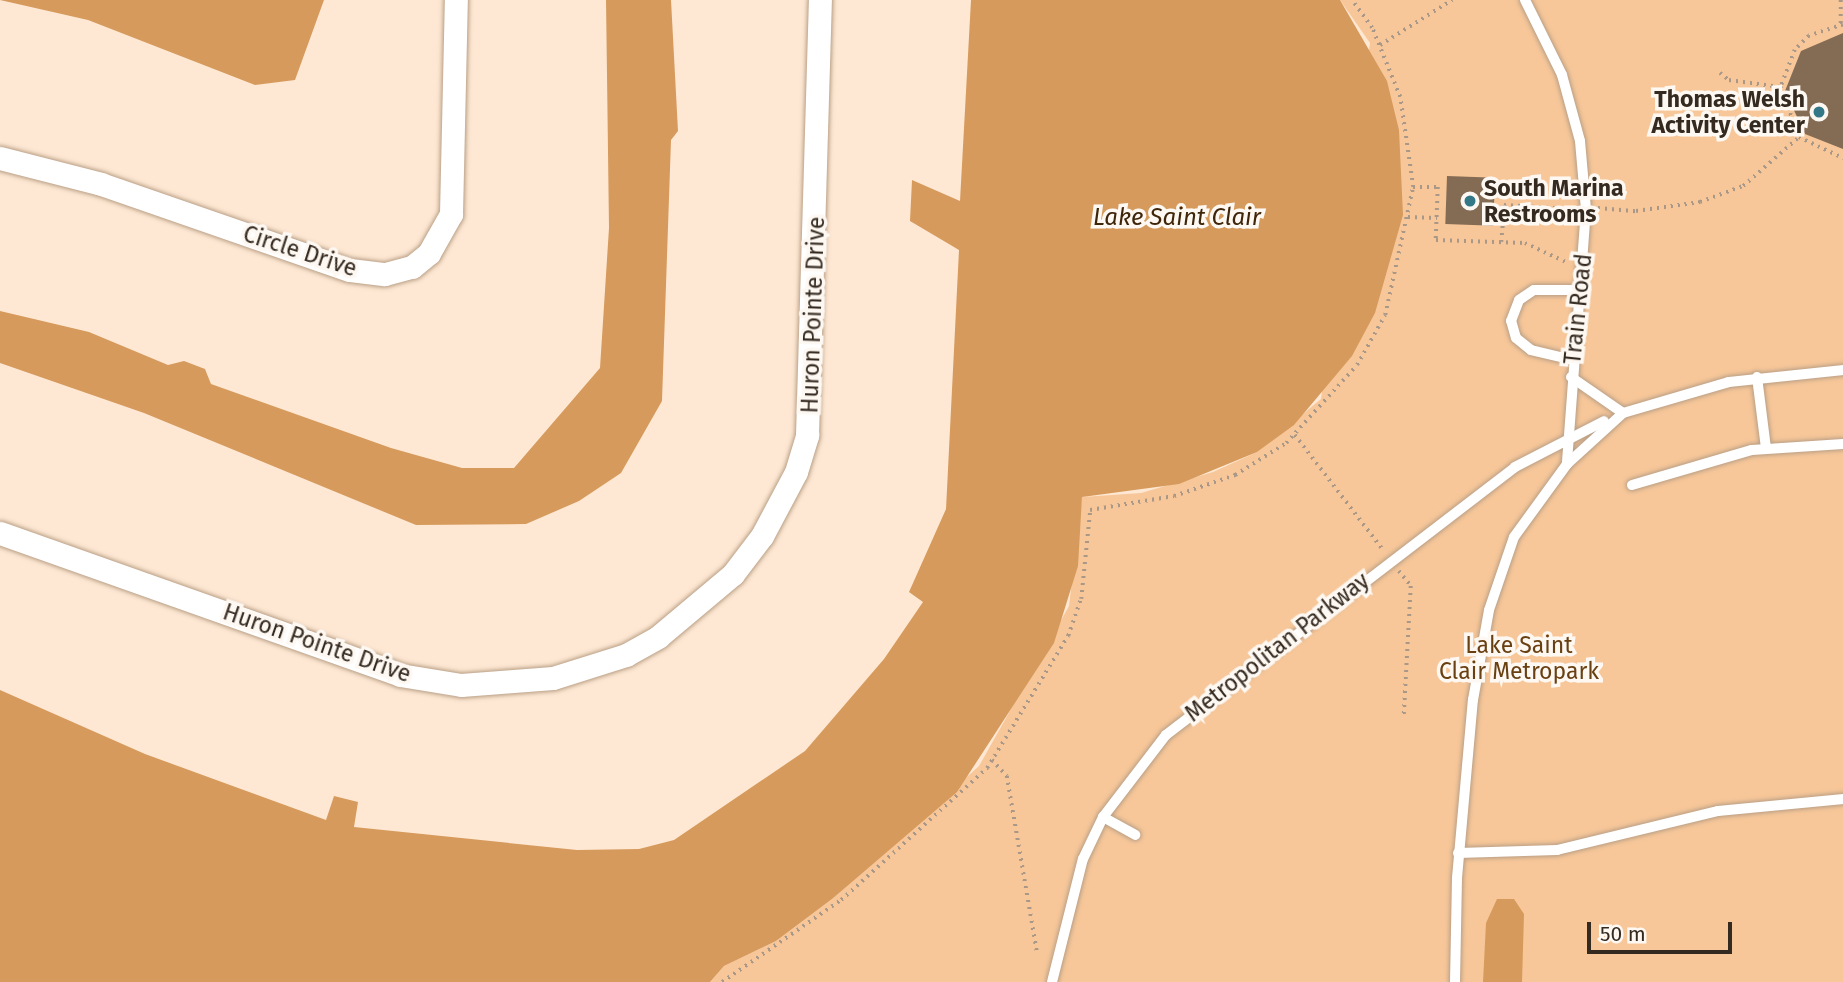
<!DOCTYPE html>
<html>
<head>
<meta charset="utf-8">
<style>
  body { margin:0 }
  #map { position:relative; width:1843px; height:982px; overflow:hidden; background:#fee8d3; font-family:"Fira Sans",sans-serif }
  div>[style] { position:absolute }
  .green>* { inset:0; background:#f7c799 }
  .water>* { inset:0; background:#d69a5d }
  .building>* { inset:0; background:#846b54; transform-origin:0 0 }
  .path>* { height:3.5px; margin-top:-1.75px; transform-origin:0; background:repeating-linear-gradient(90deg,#a99888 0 2px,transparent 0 7px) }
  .roads { filter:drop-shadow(0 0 2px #b99f86) drop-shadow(0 0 2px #b99f86) }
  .lane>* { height:10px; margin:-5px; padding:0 5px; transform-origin:5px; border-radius:5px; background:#fff }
  .street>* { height:23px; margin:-11.5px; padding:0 11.5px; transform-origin:11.5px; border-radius:11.5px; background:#fff }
  .dots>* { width:19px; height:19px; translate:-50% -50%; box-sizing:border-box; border:4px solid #fef8f3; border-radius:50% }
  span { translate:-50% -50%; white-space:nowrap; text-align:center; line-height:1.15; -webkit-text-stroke:7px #fef8f3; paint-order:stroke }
  .poi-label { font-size:23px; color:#342a20; font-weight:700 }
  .right { translate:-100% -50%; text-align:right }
  .left { translate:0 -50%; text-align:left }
  .street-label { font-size:23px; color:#342a20 }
  .park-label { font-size:23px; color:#694012 }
  .water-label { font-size:24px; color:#3f260b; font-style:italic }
  .scale { position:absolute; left:1587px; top:922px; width:145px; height:32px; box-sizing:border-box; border:4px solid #342a20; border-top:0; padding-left:9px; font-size:21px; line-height:24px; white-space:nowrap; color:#342a20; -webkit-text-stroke:5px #fef8f3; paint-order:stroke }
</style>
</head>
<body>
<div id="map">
  <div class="green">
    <div style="clip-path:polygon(1340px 0,1843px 0,1843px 982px,710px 982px,724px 966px,776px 941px,832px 899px,979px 766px,1069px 606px,1082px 497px,1141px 493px,1213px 472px,1257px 452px,1321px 399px,1370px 43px)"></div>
  </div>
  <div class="water">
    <div style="clip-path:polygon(0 0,324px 0,295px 80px,255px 85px,88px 20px)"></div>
    <div style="clip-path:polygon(606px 0,671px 0,678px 131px,671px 140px,662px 401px,621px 473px,579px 501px,526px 524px,416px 525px,144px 413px,0 363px,0 311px,89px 332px,168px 365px,184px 361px,205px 369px,211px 384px,391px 448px,462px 468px,514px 468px,600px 368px,609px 228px)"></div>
    <div style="clip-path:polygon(971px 0,1340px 0,1387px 81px,1399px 130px,1403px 215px,1375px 313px,1352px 356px,1294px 425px,1257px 452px,1179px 484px,1082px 497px,1078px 566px,1054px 643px,957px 792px,832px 899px,776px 941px,724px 966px,710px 982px,0 982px,0 690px,145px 754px,326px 820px,334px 796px,358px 802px,354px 827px,577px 850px,639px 849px,674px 840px,805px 751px,884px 659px,923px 602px,909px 592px,946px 509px,959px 250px,910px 221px,912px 180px,960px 201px)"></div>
    <div style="clip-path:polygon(1497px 899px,1514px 899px,1524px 914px,1522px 982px,1483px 982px,1486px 923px)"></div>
  </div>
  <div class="building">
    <div style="clip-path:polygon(1843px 33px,1843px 149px,1805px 134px,1785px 91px,1801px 51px)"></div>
    <div style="left:1447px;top:176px;width:48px;height:48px;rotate:2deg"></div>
  </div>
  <div class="path">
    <div style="left:1841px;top:0;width:25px;rotate:90deg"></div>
    <div style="left:1843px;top:25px;width:36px;rotate:162deg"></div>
    <div style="left:1809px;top:36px;width:20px;rotate:135deg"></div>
    <div style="left:1795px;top:50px;width:40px;rotate:111deg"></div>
    <div style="left:1781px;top:87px;width:53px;rotate:70.2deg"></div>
    <div style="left:1799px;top:137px;width:49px;rotate:25.5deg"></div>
    <div style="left:1380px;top:45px;width:85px;rotate:-32deg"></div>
    <div style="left:1720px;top:73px;width:11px;rotate:38deg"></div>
    <div style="left:1729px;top:80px;width:52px;rotate:7.7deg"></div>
    <div style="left:1413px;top:187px;width:25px"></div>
    <div style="left:1438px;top:187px;width:53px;rotate:92.2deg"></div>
    <div style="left:1436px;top:240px;width:89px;rotate:1.9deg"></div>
    <div style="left:1525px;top:243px;width:47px;rotate:24.9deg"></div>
    <div style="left:1598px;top:208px;width:38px;rotate:5deg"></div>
    <div style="left:1636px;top:211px;width:65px;rotate:-8deg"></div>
    <div style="left:1700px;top:202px;width:46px;rotate:-20.4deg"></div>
    <div style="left:1743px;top:186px;width:74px;rotate:-41.2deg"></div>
    <div style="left:1408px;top:217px;width:29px;rotate:2deg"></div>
    <div style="left:1501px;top:242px;width:37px;rotate:-85deg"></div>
    <div style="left:1504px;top:205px;width:69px;rotate:3.3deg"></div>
    <div style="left:1295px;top:435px;width:146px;rotate:52.5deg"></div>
    <div style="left:1399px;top:571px;width:19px;rotate:51deg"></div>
    <div style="left:1411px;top:586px;width:129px;rotate:93.1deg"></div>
    <div style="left:992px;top:760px;width:22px;rotate:47deg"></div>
    <div style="left:1007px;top:776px;width:179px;rotate:80.3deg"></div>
    <div style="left:722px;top:982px;width:145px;rotate:-34.6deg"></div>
    <div style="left:841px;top:900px;width:197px;rotate:-42.1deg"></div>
    <div style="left:987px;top:768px;width:155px;rotate:-58.5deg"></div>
    <div style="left:1068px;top:636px;width:39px;rotate:-71deg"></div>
    <div style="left:1081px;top:599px;width:89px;rotate:-84.2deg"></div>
    <div style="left:1090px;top:510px;width:85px;rotate:-9.5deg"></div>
    <div style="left:1174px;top:496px;width:65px;rotate:-19deg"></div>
    <div style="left:1235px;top:475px;width:60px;rotate:-32.1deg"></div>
    <div style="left:1286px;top:443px;width:105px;rotate:-47.7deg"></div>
    <div style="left:1357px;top:365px;width:57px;rotate:-60.8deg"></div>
    <div style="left:1385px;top:315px;width:131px;rotate:-77.7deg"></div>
    <div style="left:1413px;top:187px;width:91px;rotate:-98.2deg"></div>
    <div style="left:1400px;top:97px;width:74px;rotate:-112.1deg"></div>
    <div style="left:1372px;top:28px;width:34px;rotate:-126deg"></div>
  </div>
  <div class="roads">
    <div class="lane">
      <div style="left:1525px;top:0;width:84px;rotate:63.7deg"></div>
      <div style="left:1562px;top:75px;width:68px;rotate:74.7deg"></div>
      <div style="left:1580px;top:141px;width:68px;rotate:85deg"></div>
      <div style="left:1586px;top:209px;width:256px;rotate:94.3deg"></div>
      <div style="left:1573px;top:360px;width:43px;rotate:-166.6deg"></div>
      <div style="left:1531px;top:350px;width:19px;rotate:-141deg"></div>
      <div style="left:1516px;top:338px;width:18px;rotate:-106deg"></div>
      <div style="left:1511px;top:321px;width:22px;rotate:-69deg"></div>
      <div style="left:1519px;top:300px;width:18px;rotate:-34deg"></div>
      <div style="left:1534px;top:290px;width:47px"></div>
      <div style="left:1571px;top:377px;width:63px;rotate:34.7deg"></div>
      <div style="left:1757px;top:377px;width:72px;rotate:82.8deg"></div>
      <div style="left:1632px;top:485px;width:125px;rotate:-16.3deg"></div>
      <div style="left:1752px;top:450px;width:91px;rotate:-3.8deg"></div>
      <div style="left:1103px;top:817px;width:37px;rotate:29deg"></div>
      <div style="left:1458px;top:853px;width:99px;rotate:-1.7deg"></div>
      <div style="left:1557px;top:850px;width:166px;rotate:-13.6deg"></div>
      <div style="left:1718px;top:811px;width:126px;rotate:-5.5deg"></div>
      <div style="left:1052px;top:982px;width:127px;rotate:-75.9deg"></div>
      <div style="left:1083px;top:859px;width:47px;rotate:-64.5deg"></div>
      <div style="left:1103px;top:817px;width:103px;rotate:-52.5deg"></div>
      <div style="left:1166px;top:735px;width:440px;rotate:-37.5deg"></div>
      <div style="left:1515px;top:467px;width:100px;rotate:-27.3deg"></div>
      <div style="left:1455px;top:982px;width:104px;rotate:-88.9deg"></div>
      <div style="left:1457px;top:878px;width:179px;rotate:-84.9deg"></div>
      <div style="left:1473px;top:700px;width:91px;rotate:-79.9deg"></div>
      <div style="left:1489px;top:610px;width:77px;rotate:-71.1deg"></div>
      <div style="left:1514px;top:537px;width:90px;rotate:-54deg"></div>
      <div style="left:1567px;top:464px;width:76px;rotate:-42.3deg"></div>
      <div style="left:1623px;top:413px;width:110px;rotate:-16.3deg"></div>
      <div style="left:1729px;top:382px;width:115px;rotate:-6deg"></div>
    </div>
    <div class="street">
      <div style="left:0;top:158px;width:104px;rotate:14.4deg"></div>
      <div style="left:101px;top:184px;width:263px;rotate:19.1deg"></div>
      <div style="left:350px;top:270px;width:35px;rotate:7deg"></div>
      <div style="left:385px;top:274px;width:28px;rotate:-15deg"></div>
      <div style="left:412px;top:267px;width:22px;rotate:-39deg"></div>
      <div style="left:429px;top:253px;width:45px;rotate:-60.6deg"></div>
      <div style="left:451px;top:214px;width:214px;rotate:-88.7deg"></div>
      <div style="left:0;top:533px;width:424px;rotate:19.5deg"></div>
      <div style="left:400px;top:675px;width:62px;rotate:9.3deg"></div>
      <div style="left:461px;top:685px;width:92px;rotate:-4.4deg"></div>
      <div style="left:553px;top:678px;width:77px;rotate:-17.5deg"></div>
      <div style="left:626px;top:655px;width:37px;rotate:-29deg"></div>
      <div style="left:658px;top:637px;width:98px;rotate:-40deg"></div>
      <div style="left:733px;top:574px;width:48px;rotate:-52.7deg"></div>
      <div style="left:762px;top:536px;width:72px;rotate:-62deg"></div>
      <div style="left:796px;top:472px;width:39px;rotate:-73deg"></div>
      <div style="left:807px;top:435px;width:435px;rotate:-88.3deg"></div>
    </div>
  </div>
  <div class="dots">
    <div style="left:1819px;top:112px;background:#347888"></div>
    <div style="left:1470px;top:201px;background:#347888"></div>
  </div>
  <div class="poi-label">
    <span class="right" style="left:1805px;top:112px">Thomas Welsh<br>Activity Center</span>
    <span class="left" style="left:1484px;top:201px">South Marina<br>Restrooms</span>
  </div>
  <div class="street-label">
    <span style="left:300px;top:251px;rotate:18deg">Circle Drive</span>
    <span style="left:1578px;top:309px;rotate:-84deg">Train Road</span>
    <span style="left:813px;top:315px;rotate:-88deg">Huron Pointe Drive</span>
    <span style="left:317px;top:643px;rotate:19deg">Huron Pointe Drive</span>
    <span style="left:1277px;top:647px;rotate:-38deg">Metropolitan Parkway</span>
  </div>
  <div class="park-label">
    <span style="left:1519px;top:658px">Lake Saint<br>Clair Metropark</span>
  </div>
  <div class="water-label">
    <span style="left:1177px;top:218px">Lake Saint Clair</span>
  </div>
  <div class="scale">50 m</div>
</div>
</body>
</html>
